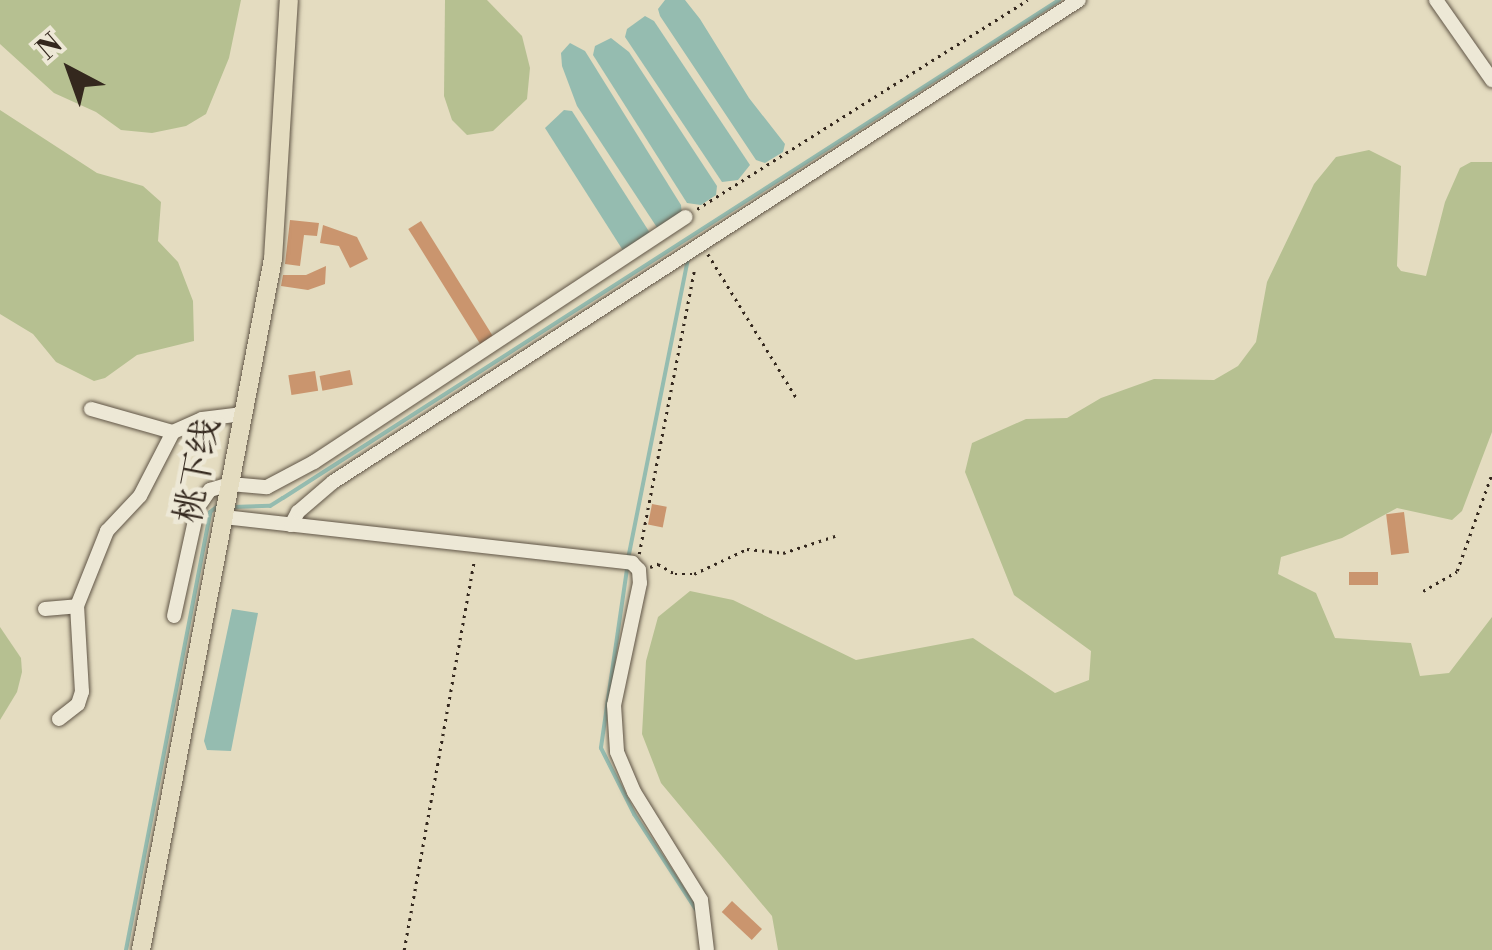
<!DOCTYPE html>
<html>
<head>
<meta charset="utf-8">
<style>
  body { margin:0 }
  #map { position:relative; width:1492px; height:950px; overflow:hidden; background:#e4dcc0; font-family:"Libre Bodoni","Noto Serif SC",serif }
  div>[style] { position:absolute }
  .green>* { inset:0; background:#b6c091 }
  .water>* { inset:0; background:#95bcb0 }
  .stream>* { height:4px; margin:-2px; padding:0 2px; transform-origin:2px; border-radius:2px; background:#95bcb0 }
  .building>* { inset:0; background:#ca956e; transform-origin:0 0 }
  .path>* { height:2.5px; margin-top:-1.25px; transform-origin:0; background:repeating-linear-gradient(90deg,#34281e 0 2.5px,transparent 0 7.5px) }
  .roads { filter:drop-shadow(0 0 2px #605546) drop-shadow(0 0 2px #605546) }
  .minor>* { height:14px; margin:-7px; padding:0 7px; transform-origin:7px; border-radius:7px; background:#ede8d6 }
  .major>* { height:18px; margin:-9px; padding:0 9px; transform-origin:9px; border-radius:9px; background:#e4dcc0 }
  span { translate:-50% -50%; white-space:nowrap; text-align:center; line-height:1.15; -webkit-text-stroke:9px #ede8d6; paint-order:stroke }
  .street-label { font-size:35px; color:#34281e }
  .north { position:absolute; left:20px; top:20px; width:100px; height:100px; -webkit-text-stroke:8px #ede8d6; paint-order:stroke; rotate:319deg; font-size:28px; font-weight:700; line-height:40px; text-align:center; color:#34281e }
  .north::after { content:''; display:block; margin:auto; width:35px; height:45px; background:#34281e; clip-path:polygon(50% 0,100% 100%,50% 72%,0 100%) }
</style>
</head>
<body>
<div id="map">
  <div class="green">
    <div style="clip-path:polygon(0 0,241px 0,229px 58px,206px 114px,186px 126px,152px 133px,121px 130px,96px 112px,54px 93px,0 44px)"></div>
    <div style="clip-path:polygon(445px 0,487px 0,522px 36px,530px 68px,527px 99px,493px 131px,467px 135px,452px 120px,444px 96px)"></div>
    <div style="clip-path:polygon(0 110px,97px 173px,143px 186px,161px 202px,158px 241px,178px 262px,193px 301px,194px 341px,137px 355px,105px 378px,94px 381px,56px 362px,33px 334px,0 314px)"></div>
    <div style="clip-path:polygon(1369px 150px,1401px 166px,1397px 266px,1401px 271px,1426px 276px,1445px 202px,1460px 168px,1471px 162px,1492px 162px,1492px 432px,1462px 511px,1452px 520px,1397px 508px,1342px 538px,1281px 557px,1278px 574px,1316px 593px,1335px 638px,1411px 643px,1420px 676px,1449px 673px,1492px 617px,1492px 950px,778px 950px,772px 916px,661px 783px,642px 734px,646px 661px,658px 617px,690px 591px,733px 600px,856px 660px,973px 638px,1055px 693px,1089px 680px,1091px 651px,1014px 595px,965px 472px,972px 443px,1026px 419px,1067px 418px,1101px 398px,1154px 379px,1214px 380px,1238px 366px,1256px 342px,1267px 282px,1314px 184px,1336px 157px)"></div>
    <div style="clip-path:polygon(0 627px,21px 658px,22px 672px,17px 692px,0 720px)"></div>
  </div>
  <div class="water">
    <div style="clip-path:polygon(665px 0,685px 0,700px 19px,749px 98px,785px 144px,783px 152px,765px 163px,756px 160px,660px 16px,658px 9px)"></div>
    <div style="clip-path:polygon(645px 16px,654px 21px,750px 165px,738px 180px,722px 182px,625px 37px,627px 29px)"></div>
    <div style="clip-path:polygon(611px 38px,629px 52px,717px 186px,716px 195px,701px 205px,687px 203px,593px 55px,595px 46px)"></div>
    <div style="clip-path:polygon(570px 43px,585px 51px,681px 205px,682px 215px,658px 229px,577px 106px,562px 66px,561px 53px)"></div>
    <div style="clip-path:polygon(564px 110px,572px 111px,650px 233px,624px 252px,545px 128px)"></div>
    <div style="clip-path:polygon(232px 609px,258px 613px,231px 751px,207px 750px,204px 741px)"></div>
  </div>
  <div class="stream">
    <div style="left:232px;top:507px;width:38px;rotate:-2deg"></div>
    <div style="left:270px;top:506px;width:15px;rotate:-32deg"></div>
    <div style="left:283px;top:498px;width:922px;rotate:-32.69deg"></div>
    <div style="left:628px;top:559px;width:305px;rotate:-78.7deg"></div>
    <div style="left:627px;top:569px;width:181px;rotate:98.3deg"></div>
    <div style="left:601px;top:748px;width:74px;rotate:63.4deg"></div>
    <div style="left:634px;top:814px;width:116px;rotate:57deg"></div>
    <div style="left:126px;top:950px;width:446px;rotate:-79.1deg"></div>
    <div style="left:210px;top:512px;width:9px;rotate:-36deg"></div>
  </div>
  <div class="building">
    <div style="clip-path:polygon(290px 220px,319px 223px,317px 236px,304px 235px,300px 266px,285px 264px)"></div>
    <div style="left:421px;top:221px;width:139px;height:15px;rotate:58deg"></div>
    <div style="clip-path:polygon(323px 225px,357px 237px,368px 259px,350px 268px,339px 246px,320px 243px)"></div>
    <div style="clip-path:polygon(326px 266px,325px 284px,308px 290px,281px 286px,283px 275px,306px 275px)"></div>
    <div style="left:350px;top:370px;width:15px;height:31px;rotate:79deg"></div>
    <div style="left:315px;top:371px;width:20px;height:27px;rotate:81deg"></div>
    <div style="left:652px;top:504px;width:15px;height:21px;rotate:11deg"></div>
    <div style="left:1404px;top:512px;width:41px;height:18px;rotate:83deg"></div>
    <div style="left:1378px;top:572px;width:13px;height:29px;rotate:90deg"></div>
    <div style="left:732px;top:901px;width:41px;height:15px;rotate:43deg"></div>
  </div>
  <div class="path">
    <div style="left:697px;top:209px;width:391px;rotate:-32.3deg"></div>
    <div style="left:708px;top:254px;width:168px;rotate:58.4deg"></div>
    <div style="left:639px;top:554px;width:292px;rotate:-79deg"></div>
    <div style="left:650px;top:567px;width:9px;rotate:-21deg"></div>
    <div style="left:658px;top:564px;width:20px;rotate:30deg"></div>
    <div style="left:675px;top:574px;width:19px"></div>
    <div style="left:694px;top:574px;width:59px;rotate:-25.3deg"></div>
    <div style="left:747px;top:549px;width:36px;rotate:6deg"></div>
    <div style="left:783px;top:553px;width:55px;rotate:-18.1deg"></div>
    <div style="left:1423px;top:591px;width:39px;rotate:-30deg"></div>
    <div style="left:1457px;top:571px;width:104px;rotate:-70.3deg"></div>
    <div style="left:404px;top:950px;width:395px;rotate:-79.8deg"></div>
  </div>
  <div class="roads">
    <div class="minor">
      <div style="left:1436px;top:0;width:98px;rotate:55deg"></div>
      <div style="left:91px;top:409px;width:85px;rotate:15.7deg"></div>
      <div style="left:224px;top:517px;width:411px;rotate:6.4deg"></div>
      <div style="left:632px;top:563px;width:10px;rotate:45deg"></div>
      <div style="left:639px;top:570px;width:13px;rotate:86deg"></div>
      <div style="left:640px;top:583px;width:125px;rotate:102deg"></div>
      <div style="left:614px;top:705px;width:47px;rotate:86.3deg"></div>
      <div style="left:617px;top:752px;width:43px;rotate:67deg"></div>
      <div style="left:634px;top:792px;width:127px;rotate:58.2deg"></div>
      <div style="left:701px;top:900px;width:50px;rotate:83.2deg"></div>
      <div style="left:291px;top:525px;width:15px;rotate:-62deg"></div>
      <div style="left:298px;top:512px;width:46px;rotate:-40.6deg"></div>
      <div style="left:333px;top:482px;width:888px;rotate:-32.87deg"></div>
      <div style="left:45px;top:609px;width:32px;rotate:-5deg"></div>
      <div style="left:77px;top:606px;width:81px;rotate:-68.2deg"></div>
      <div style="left:107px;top:531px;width:48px;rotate:-46.7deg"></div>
      <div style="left:140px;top:496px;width:72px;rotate:-62.7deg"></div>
      <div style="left:173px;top:432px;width:32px;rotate:-24deg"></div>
      <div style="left:202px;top:419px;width:41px;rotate:-7deg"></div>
      <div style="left:174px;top:616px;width:112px;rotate:-77.6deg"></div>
      <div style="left:198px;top:507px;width:21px;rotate:-55deg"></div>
      <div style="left:210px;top:490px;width:21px;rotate:-17deg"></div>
      <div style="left:230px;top:484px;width:37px;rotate:5deg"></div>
      <div style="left:267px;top:487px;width:53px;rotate:-28deg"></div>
      <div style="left:314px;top:462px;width:445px;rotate:-33.4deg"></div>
      <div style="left:59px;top:719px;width:24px;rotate:-38deg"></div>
      <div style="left:78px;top:704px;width:13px;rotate:-72deg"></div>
      <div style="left:82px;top:692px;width:86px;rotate:-93.3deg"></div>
    </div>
    <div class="major">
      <div style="left:141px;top:950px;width:703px;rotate:-79.19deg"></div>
      <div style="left:273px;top:259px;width:259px;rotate:-86.5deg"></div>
    </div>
  </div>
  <div class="street-label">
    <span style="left:199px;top:471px;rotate:-79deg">桃下线</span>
  </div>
  <div class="north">N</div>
</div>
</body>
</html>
